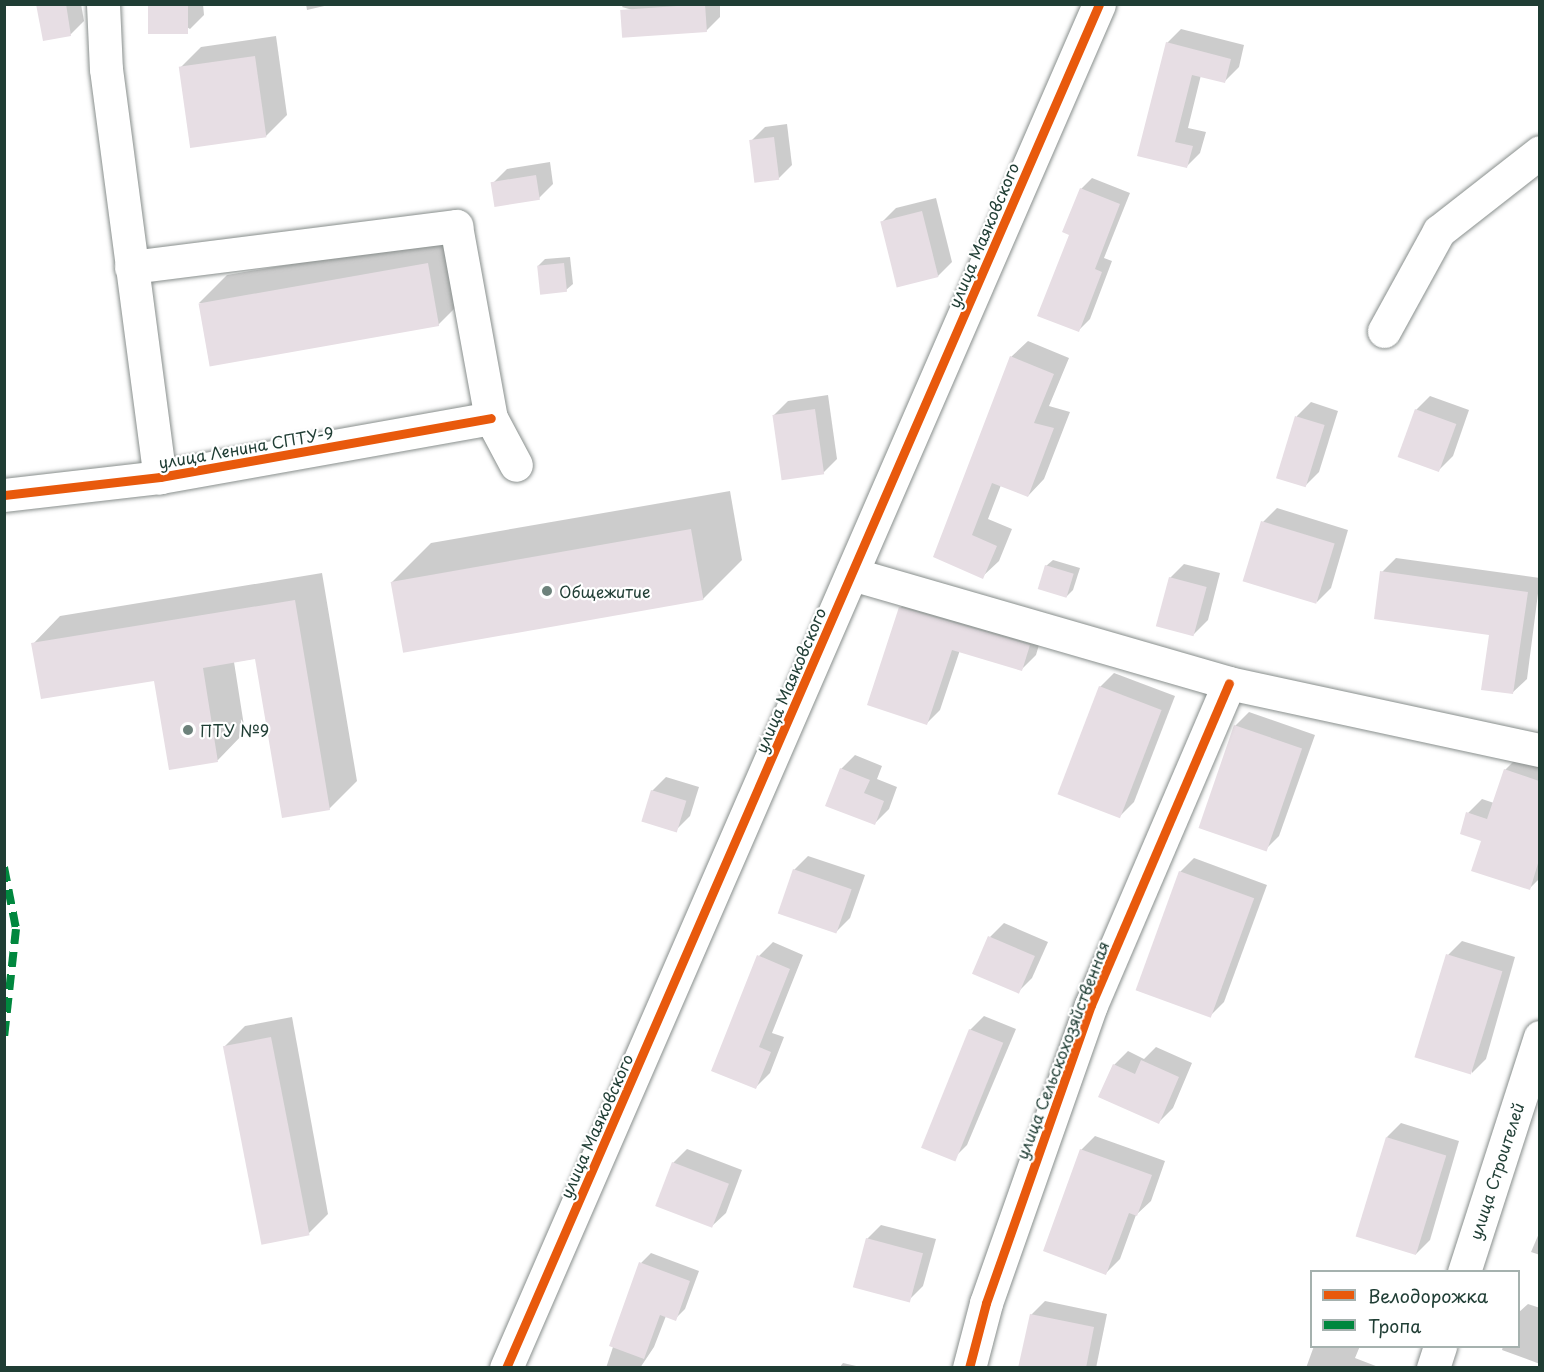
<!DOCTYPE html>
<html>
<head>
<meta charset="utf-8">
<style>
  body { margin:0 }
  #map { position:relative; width:1544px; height:1372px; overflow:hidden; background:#fff; font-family:"Playpen Sans",sans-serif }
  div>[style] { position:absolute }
  .shadow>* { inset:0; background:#0003 }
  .building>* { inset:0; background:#e7dee4; transform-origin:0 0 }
  .roads { filter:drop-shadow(0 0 2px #898f8d) drop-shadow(0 0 2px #898f8d) }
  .minor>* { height:33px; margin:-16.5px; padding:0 16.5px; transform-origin:16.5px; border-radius:16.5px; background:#fff }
  .quiet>* { height:8px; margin-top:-4px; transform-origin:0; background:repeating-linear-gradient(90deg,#00873e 0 15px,transparent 0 23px) }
  .cycleway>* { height:9px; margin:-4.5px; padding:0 4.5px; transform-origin:4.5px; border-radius:4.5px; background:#e8590c }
  .dots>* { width:16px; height:16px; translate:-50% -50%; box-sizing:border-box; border:3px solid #fff; border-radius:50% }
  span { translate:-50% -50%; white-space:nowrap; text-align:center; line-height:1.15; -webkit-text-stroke:4.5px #fff; paint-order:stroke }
  .street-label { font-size:16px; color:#1f3d34 }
  .poi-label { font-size:16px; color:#1f3d34 }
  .left { translate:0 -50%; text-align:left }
  .frame { position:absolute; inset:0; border:6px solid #1f3d34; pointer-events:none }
  .legend { position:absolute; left:1310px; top:1270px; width:210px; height:78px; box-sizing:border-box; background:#fff; border:2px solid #a5b1ae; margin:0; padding:8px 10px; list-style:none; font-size:18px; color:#1f3d34 }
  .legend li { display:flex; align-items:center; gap:12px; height:30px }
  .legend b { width:30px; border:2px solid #a5b1ae }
</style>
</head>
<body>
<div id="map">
  <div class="shadow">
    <div style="clip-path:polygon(38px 4px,81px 4px,84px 21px,70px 35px)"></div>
    <div style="clip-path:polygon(149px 4px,203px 4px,204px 15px,190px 29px)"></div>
    <div style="clip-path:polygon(306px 4px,333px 4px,307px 10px)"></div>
    <div style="clip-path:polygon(624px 4px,720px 4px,720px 17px,706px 31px,622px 7px)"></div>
    <div style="clip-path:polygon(1181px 29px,1244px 45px,1239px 67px,1225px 81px,1201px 75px,1188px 128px,1206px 132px,1200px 153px,1186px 167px,1139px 155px,1167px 43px)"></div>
    <div style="clip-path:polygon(276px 36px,287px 115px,266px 136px,180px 68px,201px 47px)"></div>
    <div style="clip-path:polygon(787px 124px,792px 165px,778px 179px,751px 141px,765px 127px)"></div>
    <div style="clip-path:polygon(550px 162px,553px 184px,539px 198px,493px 183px,507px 169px)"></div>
    <div style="clip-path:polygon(1092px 178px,1130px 193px,1104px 258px,1112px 261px,1090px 319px,1079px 330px,1071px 234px,1081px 189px)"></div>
    <div style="clip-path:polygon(936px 198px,952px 262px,938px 276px,882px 222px,896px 208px)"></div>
    <div style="clip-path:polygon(456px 236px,466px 297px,438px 325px,199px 303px,227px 275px)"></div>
    <div style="clip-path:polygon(570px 257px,573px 284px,566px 290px,538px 266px,545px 259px)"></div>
    <div style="clip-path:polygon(1028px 341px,1069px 358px,1049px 406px,1070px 412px,1044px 479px,1028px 496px,1001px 485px,988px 519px,1012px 529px,999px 561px,982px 577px,935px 556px,1011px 357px)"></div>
    <div style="clip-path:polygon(828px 395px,837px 459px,823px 473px,774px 415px,788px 401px)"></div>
    <div style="clip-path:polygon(1430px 396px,1469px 410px,1453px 456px,1439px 470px,1416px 410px)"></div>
    <div style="clip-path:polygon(1311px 402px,1338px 411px,1319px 472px,1305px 486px,1277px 477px,1297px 416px)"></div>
    <div style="clip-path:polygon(730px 491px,742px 560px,703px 599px,392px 582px,431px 543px)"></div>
    <div style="clip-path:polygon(1277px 508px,1348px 530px,1331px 588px,1317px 602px,1263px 522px)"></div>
    <div style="clip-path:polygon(1396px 558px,1540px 578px,1527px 679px,1512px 693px,1491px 634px,1382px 572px)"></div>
    <div style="clip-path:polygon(1053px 560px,1080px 568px,1073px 590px,1066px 597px,1046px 566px)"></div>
    <div style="clip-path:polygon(1184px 564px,1220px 573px,1208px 620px,1194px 634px,1170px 578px)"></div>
    <div style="clip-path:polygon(322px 573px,357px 781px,329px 809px,257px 658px,234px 662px,245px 732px,218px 760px,170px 768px,155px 679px,33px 644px,60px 616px)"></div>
    <div style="clip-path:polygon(914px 594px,1043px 631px,1036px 655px,1022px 669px,960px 650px,940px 710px,926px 724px,900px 608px)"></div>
    <div style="clip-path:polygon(1114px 673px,1175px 696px,1134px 802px,1120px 816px,1100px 687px)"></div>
    <div style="clip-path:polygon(1249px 712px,1315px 735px,1279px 836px,1265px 850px,1235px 726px)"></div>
    <div style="clip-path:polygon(855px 755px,882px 766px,877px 779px,897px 787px,889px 809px,875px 823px,841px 769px)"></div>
    <div style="clip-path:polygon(1519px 756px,1540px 762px,1540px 878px,1530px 888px,1483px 840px,1468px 813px,1482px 799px,1494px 803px,1505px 770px)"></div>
    <div style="clip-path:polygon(666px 777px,699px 787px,690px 816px,676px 830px,652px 791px)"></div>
    <div style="clip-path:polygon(808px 856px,865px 875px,850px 918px,836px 932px,794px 870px)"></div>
    <div style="clip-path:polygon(1194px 858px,1267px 885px,1224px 1002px,1210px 1016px,1180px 872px)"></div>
    <div style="clip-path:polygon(1004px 923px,1048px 942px,1032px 978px,1018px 992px,990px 937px)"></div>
    <div style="clip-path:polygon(1462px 941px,1515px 957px,1486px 1059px,1472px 1073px,1448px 955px)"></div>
    <div style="clip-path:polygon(773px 942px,803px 955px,772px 1033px,784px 1037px,770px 1073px,756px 1087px,759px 956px)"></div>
    <div style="clip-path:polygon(984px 1016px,1016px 1029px,967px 1145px,953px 1159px,970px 1030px)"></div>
    <div style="clip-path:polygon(292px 1017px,328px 1214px,307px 1235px,224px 1047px,245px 1026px)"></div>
    <div style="clip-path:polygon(1156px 1047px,1192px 1063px,1173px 1108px,1159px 1122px,1114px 1065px,1128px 1051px,1144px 1059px)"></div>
    <div style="clip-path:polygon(1401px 1123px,1459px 1141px,1430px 1240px,1416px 1254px,1387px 1137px)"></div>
    <div style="clip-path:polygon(1095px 1136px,1165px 1161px,1151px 1201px,1136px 1215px,1120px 1259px,1106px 1273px,1081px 1150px)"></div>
    <div style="clip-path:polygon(687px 1149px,742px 1170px,726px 1213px,712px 1226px,673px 1163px)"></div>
    <div style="clip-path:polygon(881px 1225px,936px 1239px,923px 1286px,909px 1300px,867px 1239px)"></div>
    <div style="clip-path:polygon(1540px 1231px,1540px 1255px,1531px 1252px)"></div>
    <div style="clip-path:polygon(651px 1253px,699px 1271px,685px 1309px,675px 1319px,666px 1316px,654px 1347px,640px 1368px,606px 1368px,641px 1263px)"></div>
    <div style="clip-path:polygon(1045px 1301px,1107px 1314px,1096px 1368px,1020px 1368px,1031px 1315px)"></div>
    <div style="clip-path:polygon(1528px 1304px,1540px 1308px,1540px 1364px,1502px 1350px,1503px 1346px,1518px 1346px,1518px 1313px)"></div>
    <div style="clip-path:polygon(1314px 1346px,1360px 1346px,1355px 1358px,1381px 1368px,1306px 1368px)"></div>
    <div style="clip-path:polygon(843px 1363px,865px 1368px,839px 1368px)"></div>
  </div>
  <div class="building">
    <div style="clip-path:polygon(36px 4px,66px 4px,71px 36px,43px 41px)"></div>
    <div style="left:148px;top:4px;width:40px;height:30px"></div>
    <div style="left:705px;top:4px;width:28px;height:85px;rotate:86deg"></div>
    <div style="clip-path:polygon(1166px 42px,1231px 59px,1225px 83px,1192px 75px,1175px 142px,1193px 146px,1187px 168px,1137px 156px)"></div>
    <div style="left:255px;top:56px;width:82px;height:77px;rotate:82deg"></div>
    <div style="left:774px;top:137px;width:43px;height:25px;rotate:83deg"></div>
    <div style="left:536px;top:175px;width:25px;height:46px;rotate:81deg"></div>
    <div style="clip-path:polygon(1080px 188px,1120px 204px,1095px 269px,1102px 272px,1079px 332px,1037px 316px,1069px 235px,1062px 232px)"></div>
    <div style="left:922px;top:211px;width:68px;height:43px;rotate:76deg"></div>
    <div style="left:428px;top:263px;width:64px;height:233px;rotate:80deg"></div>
    <div style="left:564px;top:263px;width:29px;height:27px;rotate:84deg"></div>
    <div style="clip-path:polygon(1010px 356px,1054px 374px,1034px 423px,1054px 428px,1028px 497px,992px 483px,972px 535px,997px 546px,983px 579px,933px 557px)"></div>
    <div style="left:815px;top:409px;width:66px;height:43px;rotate:82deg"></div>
    <div style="left:1415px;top:409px;width:44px;height:51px;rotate:20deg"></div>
    <div style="left:1295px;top:416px;width:31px;height:65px;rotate:17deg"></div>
    <div style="left:1261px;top:521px;width:77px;height:63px;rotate:17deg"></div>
    <div style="left:691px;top:529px;width:72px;height:305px;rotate:80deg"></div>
    <div style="left:1045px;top:565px;width:30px;height:25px;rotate:17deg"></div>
    <div style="clip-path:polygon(1380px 571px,1528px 592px,1513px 694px,1481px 690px,1489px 635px,1374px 619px)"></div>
    <div style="left:1169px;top:577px;width:39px;height:51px;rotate:15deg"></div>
    <div style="clip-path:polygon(295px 600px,330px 810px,282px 818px,255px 659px,203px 668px,218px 762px,169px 770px,154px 681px,41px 699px,31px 643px)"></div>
    <div style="clip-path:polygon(899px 607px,1030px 645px,1022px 671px,952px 650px,927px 725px,867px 705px)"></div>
    <div style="left:1099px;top:686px;width:67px;height:116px;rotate:21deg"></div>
    <div style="left:1234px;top:725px;width:72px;height:109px;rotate:19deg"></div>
    <div style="clip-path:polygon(840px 768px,870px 780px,864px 793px,884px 801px,875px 825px,825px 806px)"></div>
    <div style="clip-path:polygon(1504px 769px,1539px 781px,1539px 860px,1530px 890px,1471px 871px,1481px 841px,1460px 834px,1466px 812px,1487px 819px)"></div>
    <div style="left:651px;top:790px;width:37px;height:33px;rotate:17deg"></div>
    <div style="left:793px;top:869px;width:62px;height:47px;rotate:19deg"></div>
    <div style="left:1179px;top:871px;width:80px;height:127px;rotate:20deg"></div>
    <div style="left:988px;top:936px;width:51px;height:41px;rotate:23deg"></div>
    <div style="left:1446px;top:954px;width:59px;height:108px;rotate:17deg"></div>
    <div style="clip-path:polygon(757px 955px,790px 969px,759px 1047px,771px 1052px,756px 1089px,711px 1071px)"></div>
    <div style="left:969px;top:1029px;width:37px;height:128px;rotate:22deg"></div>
    <div style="left:271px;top:1037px;width:202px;height:49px;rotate:79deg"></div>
    <div style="clip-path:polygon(1141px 1060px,1179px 1077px,1159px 1124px,1098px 1097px,1113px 1064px,1135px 1074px)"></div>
    <div style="left:1386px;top:1137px;width:63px;height:104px;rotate:17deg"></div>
    <div style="clip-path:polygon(1080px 1149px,1152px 1175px,1137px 1216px,1129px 1213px,1106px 1275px,1043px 1251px)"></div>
    <div style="left:672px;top:1162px;width:61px;height:47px;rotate:21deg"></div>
    <div style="left:866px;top:1238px;width:59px;height:51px;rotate:15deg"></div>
    <div style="clip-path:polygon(639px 1262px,690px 1281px,676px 1321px,660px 1315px,644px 1359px,609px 1346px)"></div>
    <div style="clip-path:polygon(1030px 1314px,1094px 1327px,1086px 1368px,1018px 1368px)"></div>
  </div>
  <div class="roads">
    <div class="minor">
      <div style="left:103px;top:4px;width:65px;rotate:87.4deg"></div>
      <div style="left:106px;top:69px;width:412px;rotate:82.5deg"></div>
      <div style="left:131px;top:267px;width:328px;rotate:-7.2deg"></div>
      <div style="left:456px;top:226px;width:195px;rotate:79.7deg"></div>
      <div style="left:491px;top:418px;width:53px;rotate:62deg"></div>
      <div style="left:1384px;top:331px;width:114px;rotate:-61.2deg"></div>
      <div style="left:1439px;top:231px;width:128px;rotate:-38deg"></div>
      <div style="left:4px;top:495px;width:157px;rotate:-6.6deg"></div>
      <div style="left:160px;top:477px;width:336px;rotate:-10.1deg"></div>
      <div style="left:852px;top:574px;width:392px;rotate:16.1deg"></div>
      <div style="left:1229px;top:683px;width:318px;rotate:12.2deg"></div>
      <div style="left:1464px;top:1272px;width:247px;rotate:-72.1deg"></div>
      <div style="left:506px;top:1368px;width:1487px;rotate:-66.5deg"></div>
      <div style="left:969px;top:1368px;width:67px;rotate:-75.3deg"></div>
      <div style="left:986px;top:1303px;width:316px;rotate:-70.6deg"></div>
      <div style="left:1091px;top:1005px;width:350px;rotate:-66.8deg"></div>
      <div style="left:1433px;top:1368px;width:23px;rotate:-72deg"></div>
    </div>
  </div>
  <div class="quiet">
    <div style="left:4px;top:867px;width:63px;rotate:79deg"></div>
    <div style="left:16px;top:929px;width:109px;rotate:96.3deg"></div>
  </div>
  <div class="cycleway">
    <div style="left:4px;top:495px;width:157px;rotate:-6.6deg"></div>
    <div style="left:160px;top:477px;width:336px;rotate:-10.1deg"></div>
    <div style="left:506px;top:1368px;width:1487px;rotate:-66.5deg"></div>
    <div style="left:969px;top:1368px;width:67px;rotate:-75.3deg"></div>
    <div style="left:986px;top:1303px;width:316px;rotate:-70.6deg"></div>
    <div style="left:1091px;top:1005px;width:350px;rotate:-66.8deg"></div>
  </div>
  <div class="dots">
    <div style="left:547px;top:591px;background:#6d817b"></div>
    <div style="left:188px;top:730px;background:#6d817b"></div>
  </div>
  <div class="street-label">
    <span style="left:983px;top:235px;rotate:-67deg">улица Маяковского</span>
    <span style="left:246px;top:447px;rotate:-10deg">улица Ленина СПТУ-9</span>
    <span style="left:790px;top:680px;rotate:-67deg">улица Маяковского</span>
    <span style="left:1062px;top:1050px;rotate:-69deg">улица Сельскохозяйственная</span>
    <span style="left:596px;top:1126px;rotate:-66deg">улица Маяковского</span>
    <span style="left:1496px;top:1171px;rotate:-72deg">улица Строителей</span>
  </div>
  <div class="poi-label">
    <span class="left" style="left:559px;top:591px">Общежитие</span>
    <span class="left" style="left:200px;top:730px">ПТУ №9</span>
  </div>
  <div class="frame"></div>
  <ul class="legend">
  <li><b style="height:8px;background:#e8590c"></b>Велодорожка</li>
  <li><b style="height:8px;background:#00873e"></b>Тропа</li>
  </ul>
</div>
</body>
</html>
